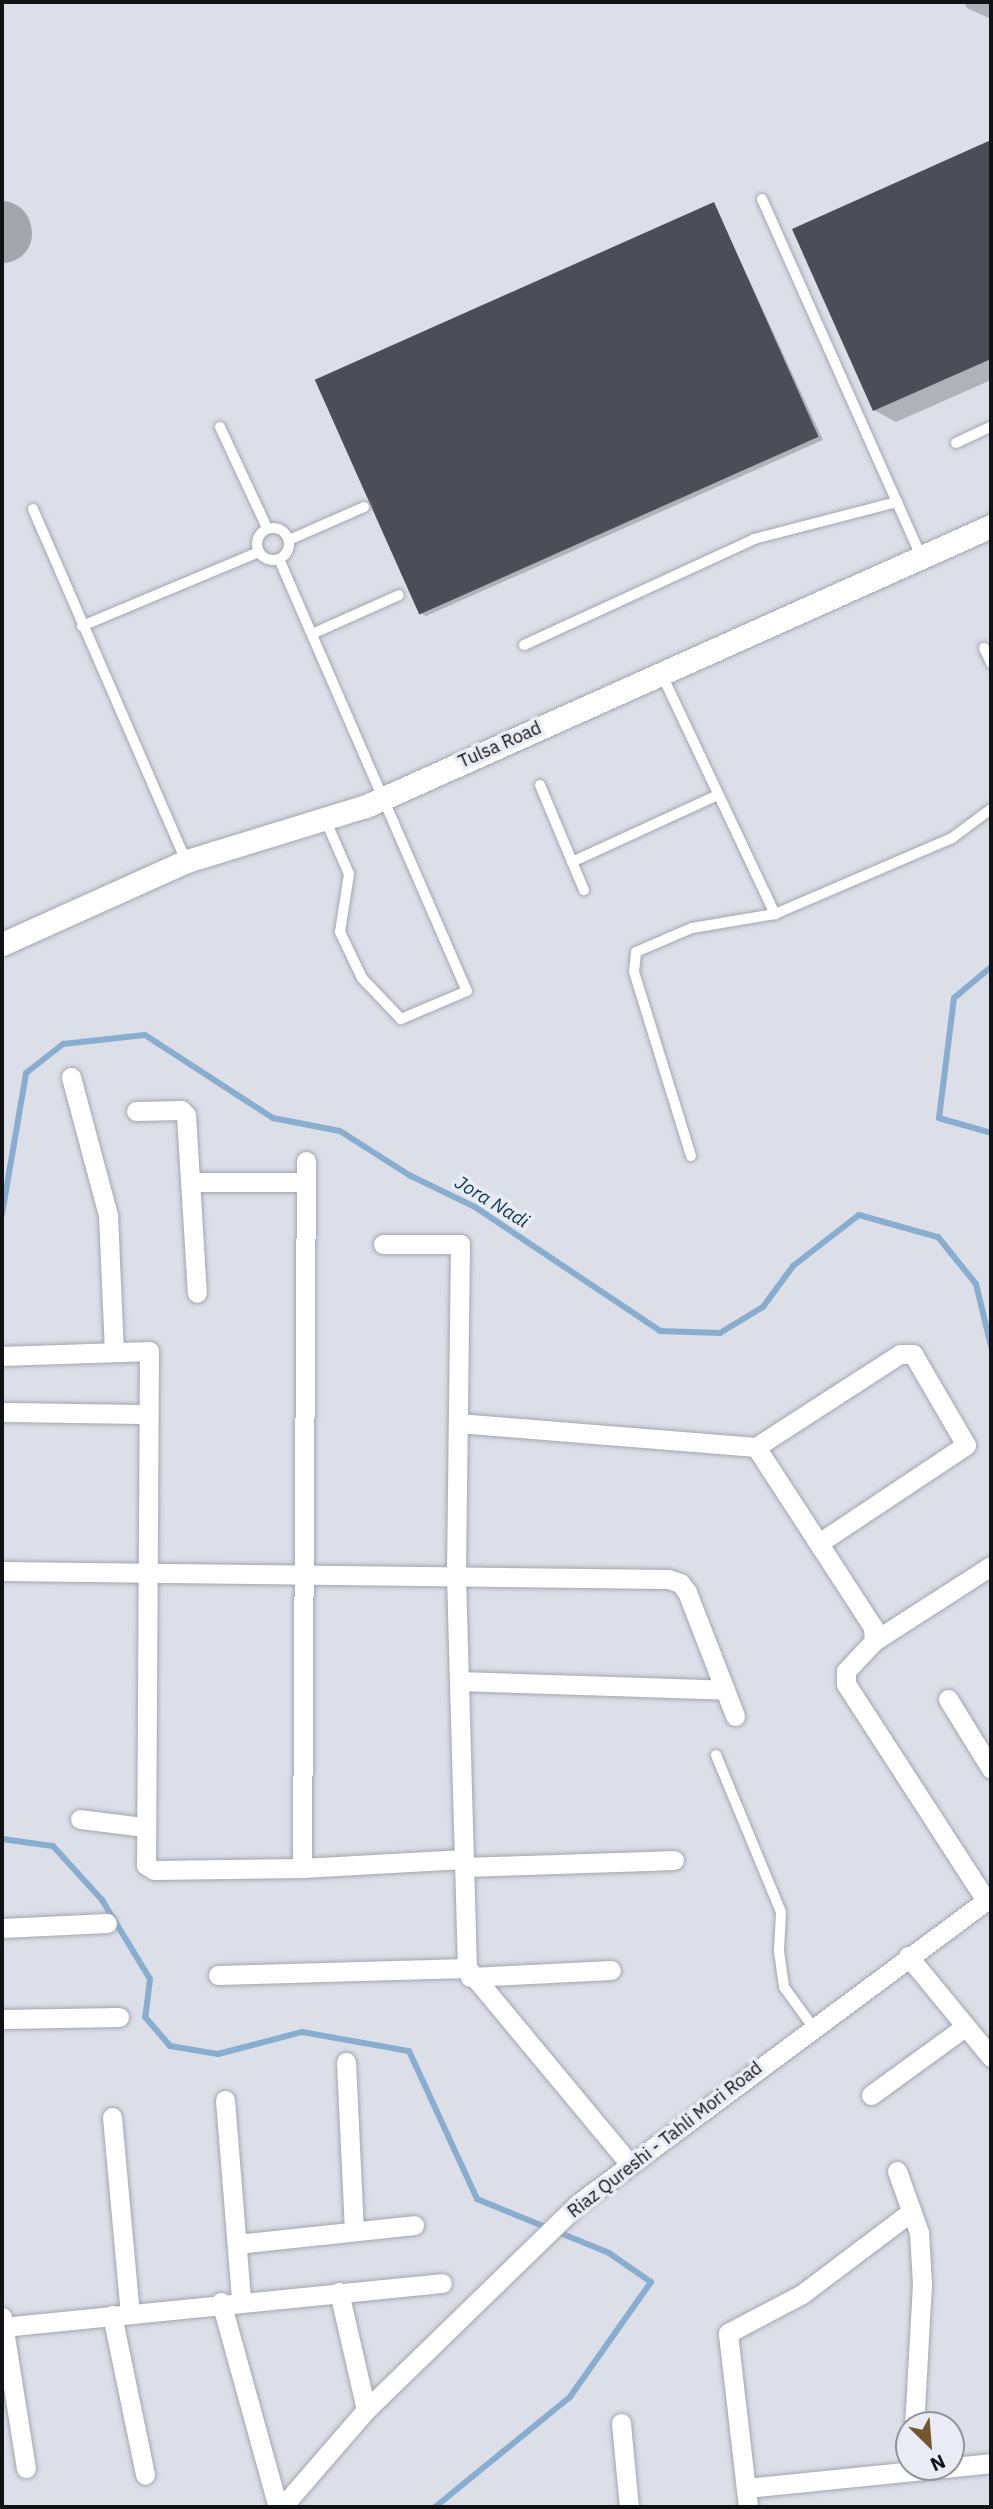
<!DOCTYPE html>
<html>
<head>
<meta charset="utf-8">
<style>
  body { margin:0 }
  #map { position:relative; width:993px; height:2509px; overflow:hidden; background:#dcdee8; font-family:"IBM Plex Sans",sans-serif }
  div>[style] { position:absolute }
  .shadow>* { inset:0; background:#0003 }
  .stream>* { height:6px; margin:-3px; padding:0 3px; transform-origin:3px; border-radius:3px; background:#88adce }
  .taxiway>* { height:58px; margin:-29px; padding:0 29px; transform-origin:29px; border-radius:29px; background:#a4a6ae }
  .building>* { inset:0; background:#4c4d56; transform-origin:0 0 }
  .roads { filter:drop-shadow(0 0 2px #a4a6af) drop-shadow(0 0 2px #a4a6af) }
  .service>* { height:10px; margin:-5px; padding:0 5px; transform-origin:5px; border-radius:5px; background:#fff }
  .service>.ring { margin:-5px; padding:0; box-sizing:content-box; background:none; border:10px solid #fff; border-radius:50% }
  .minor>* { height:19px; margin:-9.5px; padding:0 9.5px; transform-origin:9.5px; border-radius:9.5px; background:#fff }
  .tertiary>* { height:23px; margin:-11.5px; padding:0 11.5px; transform-origin:11.5px; border-radius:11.5px; background:#fff }
  span { translate:-50% -50%; white-space:nowrap; text-align:center; line-height:1.15; -webkit-text-stroke:7px #e9ebf5; paint-order:stroke }
  .street-label { font-size:18px; color:#111215 }
  .water-label { font-size:19px; color:#0c3758; font-style:italic }
  .frame { position:absolute; inset:0; border:4px solid #111215; pointer-events:none }
  .north { position:absolute; left:895px; top:2411px; width:70px; height:70px; box-sizing:border-box; background:#e9ebf5; border:2px solid #93949b; border-radius:50%; rotate:155deg; font-size:19px; font-weight:700; line-height:28px; text-align:center; color:#111215 }
  .north::after { content:''; display:block; margin:auto; width:24px; height:32px; background:#76562c; clip-path:polygon(50% 0,100% 100%,50% 72%,0 100%) }
</style>
</head>
<body>
<div id="map">
  <div class="shadow">
    <div style="clip-path:polygon(964px 2px,991px 2px,991px 19px,967px 8px)"></div>
    <div style="clip-path:polygon(991px 142px,991px 380px,896px 422px,874px 410px,794px 230px)"></div>
    <div style="clip-path:polygon(714px 204px,823px 440px,426px 616px,422px 614px)"></div>
  </div>
  <div class="stream">
    <div style="left:991px;top:967px;width:48px;rotate:140deg"></div>
    <div style="left:954px;top:998px;width:121px;rotate:97.1deg"></div>
    <div style="left:939px;top:1118px;width:54px;rotate:16.1deg"></div>
    <div style="left:2px;top:1214px;width:143px;rotate:-80.3deg"></div>
    <div style="left:26px;top:1073px;width:47px;rotate:-38.1deg"></div>
    <div style="left:63px;top:1044px;width:82px;rotate:-6.3deg"></div>
    <div style="left:145px;top:1035px;width:153px;rotate:33deg"></div>
    <div style="left:273px;top:1118px;width:68px;rotate:11deg"></div>
    <div style="left:340px;top:1131px;width:82px;rotate:32.5deg"></div>
    <div style="left:409px;top:1175px;width:73px;rotate:25.9deg"></div>
    <div style="left:475px;top:1207px;width:223px;rotate:33.8deg"></div>
    <div style="left:660px;top:1331px;width:60px;rotate:1.9deg"></div>
    <div style="left:720px;top:1333px;width:50px;rotate:-31.2deg"></div>
    <div style="left:763px;top:1307px;width:51px;rotate:-53.8deg"></div>
    <div style="left:793px;top:1266px;width:83px;rotate:-37.7deg"></div>
    <div style="left:859px;top:1215px;width:82px;rotate:15.6deg"></div>
    <div style="left:938px;top:1237px;width:60px;rotate:51deg"></div>
    <div style="left:976px;top:1284px;width:64px;rotate:76.4deg"></div>
    <div style="left:2px;top:1839px;width:51px;rotate:7.8deg"></div>
    <div style="left:53px;top:1846px;width:73px;rotate:47.8deg"></div>
    <div style="left:102px;top:1900px;width:92px;rotate:58.7deg"></div>
    <div style="left:150px;top:1979px;width:38px;rotate:97deg"></div>
    <div style="left:145px;top:2017px;width:38px;rotate:49deg"></div>
    <div style="left:170px;top:2046px;width:49px;rotate:9.5deg"></div>
    <div style="left:218px;top:2054px;width:87px;rotate:-14.7deg"></div>
    <div style="left:302px;top:2032px;width:109px;rotate:10.1deg"></div>
    <div style="left:409px;top:2051px;width:163px;rotate:65.3deg"></div>
    <div style="left:477px;top:2199px;width:143px;rotate:22.2deg"></div>
    <div style="left:609px;top:2253px;width:51px;rotate:34.6deg"></div>
    <div style="left:651px;top:2282px;width:141px;rotate:125.2deg"></div>
    <div style="left:570px;top:2397px;width:174px;rotate:140.8deg"></div>
  </div>
  <div class="taxiway">
    <div style="left:2px;top:230px;width:4px;rotate:76deg"></div>
  </div>
  <div class="building">
    <div style="clip-path:polygon(991px 140px,991px 359px,873px 411px,792px 229px)"></div>
    <div style="left:714px;top:202px;width:257px;height:437px;rotate:66deg"></div>
  </div>
  <div class="roads">
    <div class="service">
      <div style="left:762px;top:199px;width:391px;rotate:66deg"></div>
      <div style="left:220px;top:427px;width:111px;rotate:65deg"></div>
      <div style="left:956px;top:443px;width:38px;rotate:-25deg"></div>
      <div style="left:33px;top:509px;width:384px;rotate:66.5deg"></div>
      <div class="ring" style="left:257px;top:528px;width:22px;height:22px"></div>
      <div style="left:289px;top:540px;width:82px;rotate:-23.7deg"></div>
      <div style="left:279px;top:559px;width:471px;rotate:66.5deg"></div>
      <div style="left:467px;top:991px;width:72px;rotate:157deg"></div>
      <div style="left:401px;top:1019px;width:57px;rotate:-133.6deg"></div>
      <div style="left:362px;top:978px;width:51px;rotate:-115.6deg"></div>
      <div style="left:340px;top:932px;width:59px;rotate:-81.2deg"></div>
      <div style="left:349px;top:874px;width:60px;rotate:-113.6deg"></div>
      <div style="left:82px;top:626px;width:192px;rotate:-22.7deg"></div>
      <div style="left:312px;top:634px;width:95px;rotate:-24.1deg"></div>
      <div style="left:524px;top:645px;width:253px;rotate:-24.7deg"></div>
      <div style="left:754px;top:539px;width:148px;rotate:-14.5deg"></div>
      <div style="left:984px;top:648px;width:17px;rotate:65deg"></div>
      <div style="left:661px;top:673px;width:267px;rotate:64.7deg"></div>
      <div style="left:540px;top:785px;width:114px;rotate:67.3deg"></div>
      <div style="left:572px;top:862px;width:161px;rotate:-24.7deg"></div>
      <div style="left:691px;top:1156px;width:193px;rotate:-107.2deg"></div>
      <div style="left:634px;top:972px;width:20px;rotate:-84deg"></div>
      <div style="left:636px;top:952px;width:61px;rotate:-23.2deg"></div>
      <div style="left:692px;top:928px;width:84px;rotate:-9.6deg"></div>
      <div style="left:775px;top:914px;width:193px;rotate:-23.2deg"></div>
      <div style="left:952px;top:838px;width:49px;rotate:-36.6deg"></div>
      <div style="left:716px;top:1755px;width:170px;rotate:67.5deg"></div>
      <div style="left:781px;top:1912px;width:39px;rotate:93deg"></div>
      <div style="left:779px;top:1951px;width:36px;rotate:82deg"></div>
      <div style="left:784px;top:1987px;width:49px;rotate:54.1deg"></div>
    </div>
    <div class="minor">
      <div style="left:71px;top:1077px;width:143px;rotate:75deg"></div>
      <div style="left:108px;top:1215px;width:137px;rotate:87.5deg"></div>
      <div style="left:136px;top:1111px;width:45px;rotate:-1.3deg"></div>
      <div style="left:181px;top:1110px;width:7px;rotate:45deg"></div>
      <div style="left:186px;top:1115px;width:178px;rotate:86.5deg"></div>
      <div style="left:194px;top:1182px;width:111px"></div>
      <div style="left:383px;top:1244px;width:77px"></div>
      <div style="left:460px;top:1244px;width:331px;rotate:90.7deg"></div>
      <div style="left:456px;top:1575px;width:393px;rotate:88.4deg"></div>
      <div style="left:467px;top:1968px;width:255px;rotate:50.3deg"></div>
      <div style="left:2px;top:1356px;width:147px;rotate:-1.9deg"></div>
      <div style="left:149px;top:1351px;width:514px;rotate:90.33deg"></div>
      <div style="left:146px;top:1865px;width:9px;rotate:32deg"></div>
      <div style="left:154px;top:1870px;width:148px;rotate:-0.8deg"></div>
      <div style="left:302px;top:1868px;width:162px;rotate:-3.2deg"></div>
      <div style="left:2px;top:1412px;width:146px;rotate:0.8deg"></div>
      <div style="left:458px;top:1423px;width:299px;rotate:4.6deg"></div>
      <div style="left:756px;top:1447px;width:215px;rotate:57deg"></div>
      <div style="left:873px;top:1627px;width:14px;rotate:86deg"></div>
      <div style="left:874px;top:1641px;width:41px;rotate:133deg"></div>
      <div style="left:846px;top:1671px;width:13px;rotate:90deg"></div>
      <div style="left:846px;top:1684px;width:257px;rotate:57.1deg"></div>
      <div style="left:756px;top:1447px;width:171px;rotate:-32.9deg"></div>
      <div style="left:900px;top:1354px;width:13px"></div>
      <div style="left:913px;top:1354px;width:105px;rotate:59.8deg"></div>
      <div style="left:966px;top:1445px;width:177px;rotate:146.3deg"></div>
      <div style="left:2px;top:1571px;width:666px;rotate:0.69deg"></div>
      <div style="left:668px;top:1579px;width:13px;rotate:18deg"></div>
      <div style="left:680px;top:1583px;width:11px;rotate:52deg"></div>
      <div style="left:687px;top:1592px;width:133px;rotate:68.8deg"></div>
      <div style="left:874px;top:1641px;width:139px;rotate:-32.7deg"></div>
      <div style="left:460px;top:1681px;width:265px;rotate:1.9deg"></div>
      <div style="left:948px;top:1699px;width:82px;rotate:58.4deg"></div>
      <div style="left:80px;top:1819px;width:64px;rotate:7.1deg"></div>
      <div style="left:464px;top:1867px;width:210px;rotate:-1.9deg"></div>
      <div style="left:302px;top:1868px;width:707px;rotate:-89.68deg"></div>
      <div style="left:2px;top:1928px;width:105px;rotate:-2.7deg"></div>
      <div style="left:908px;top:1956px;width:131px;rotate:50.6deg"></div>
      <div style="left:218px;top:1975px;width:249px;rotate:-1.6deg"></div>
      <div style="left:470px;top:1977px;width:141px;rotate:-2.8deg"></div>
      <div style="left:2px;top:2019px;width:117px;rotate:-1deg"></div>
      <div style="left:346px;top:2062px;width:169px;rotate:87.3deg"></div>
      <div style="left:871px;top:2095px;width:117px;rotate:-36deg"></div>
      <div style="left:225px;top:2100px;width:202px;rotate:85.4deg"></div>
      <div style="left:112px;top:2117px;width:197px;rotate:84.8deg"></div>
      <div style="left:897px;top:2171px;width:65px;rotate:70.2deg"></div>
      <div style="left:919px;top:2232px;width:52px;rotate:86.7deg"></div>
      <div style="left:922px;top:2284px;width:141px;rotate:93.2deg"></div>
      <div style="left:237px;top:2244px;width:178px;rotate:-6.1deg"></div>
      <div style="left:339px;top:2292px;width:121px;rotate:77.1deg"></div>
      <div style="left:221px;top:2302px;width:213px;rotate:74.5deg"></div>
      <div style="left:112px;top:2315px;width:163px;rotate:78.3deg"></div>
      <div style="left:2px;top:2317px;width:153px;rotate:81deg"></div>
      <div style="left:2px;top:2327px;width:442px;rotate:-5.7deg"></div>
      <div style="left:621px;top:2423px;width:84px;rotate:84.6deg"></div>
      <div style="left:746px;top:2488px;width:246px;rotate:-5.8deg"></div>
      <div style="left:282px;top:2507px;width:128px;rotate:-49.1deg"></div>
      <div style="left:366px;top:2410px;width:297px;rotate:-44.2deg"></div>
      <div style="left:579px;top:2203px;width:513px;rotate:-36.6deg"></div>
      <div style="left:748px;top:2507px;width:175px;rotate:-96.6deg"></div>
      <div style="left:728px;top:2333px;width:84px;rotate:-27.8deg"></div>
      <div style="left:802px;top:2294px;width:136px;rotate:-37deg"></div>
    </div>
    <div class="tertiary">
      <div style="left:2px;top:944px;width:203px;rotate:-24.2deg"></div>
      <div style="left:187px;top:861px;width:187px;rotate:-17.1deg"></div>
      <div style="left:366px;top:806px;width:685px;rotate:-24.13deg"></div>
    </div>
  </div>
  <div class="street-label">
    <span style="left:500px;top:745px;rotate:-24deg">Tulsa Road</span>
    <span style="left:665px;top:2140px;rotate:-38deg">Riaz Qureshi - Tahli Mori Road</span>
  </div>
  <div class="water-label">
    <span style="left:492px;top:1202px;rotate:31deg">Jora Nadi</span>
  </div>
  <div class="frame"></div>
  <div class="north">N</div>
</div>
</body>
</html>
